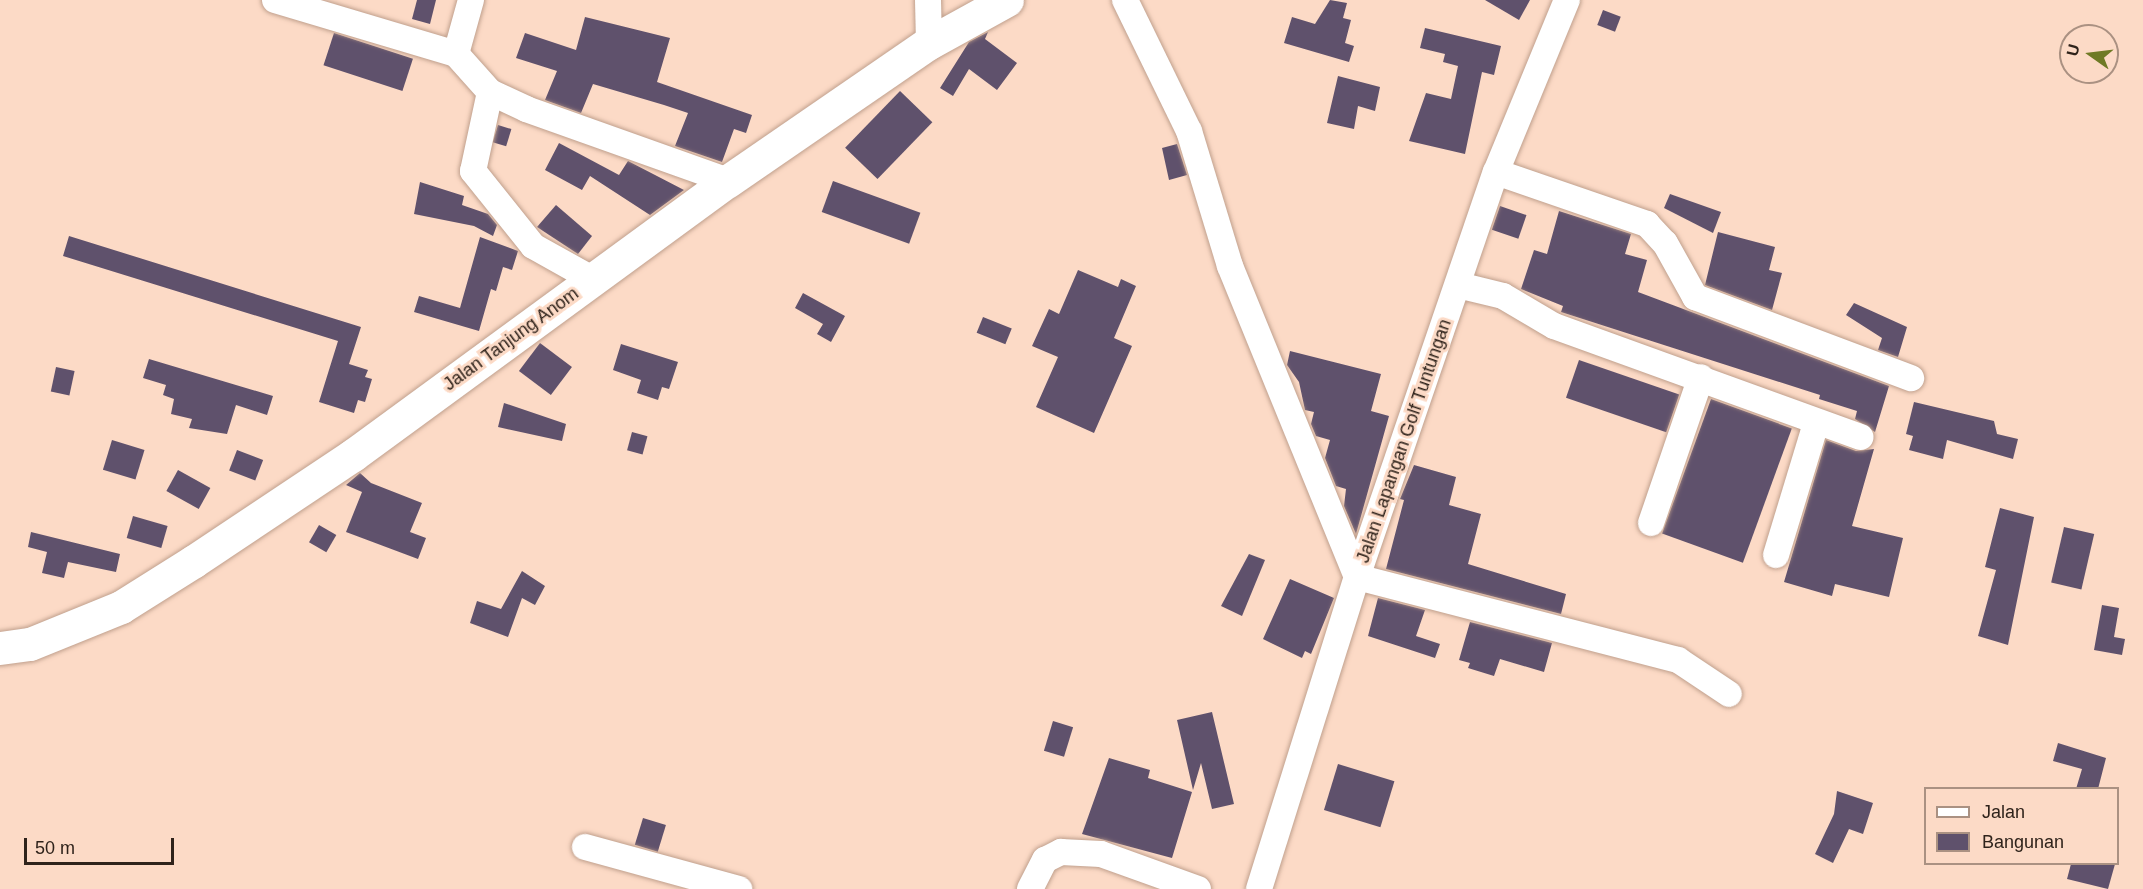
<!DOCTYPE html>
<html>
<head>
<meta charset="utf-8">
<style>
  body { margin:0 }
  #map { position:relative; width:2143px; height:889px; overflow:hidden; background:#fcdac6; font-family:Helvetica,sans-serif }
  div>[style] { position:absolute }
  .building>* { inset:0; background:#5f516c; transform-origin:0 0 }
  .roads { filter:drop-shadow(0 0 2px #c0a08d) drop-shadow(0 0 2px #c0a08d) }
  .minor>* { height:26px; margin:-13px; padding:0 13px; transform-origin:13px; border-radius:13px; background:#fff }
  .major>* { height:33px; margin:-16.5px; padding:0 16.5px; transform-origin:16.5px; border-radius:16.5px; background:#fff }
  span { translate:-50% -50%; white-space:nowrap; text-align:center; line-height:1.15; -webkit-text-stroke:6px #fcdac6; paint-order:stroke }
  .street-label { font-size:18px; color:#2f231b }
  .legend { position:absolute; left:1924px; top:787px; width:195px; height:78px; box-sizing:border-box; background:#fcdac6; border:2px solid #aa9182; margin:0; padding:8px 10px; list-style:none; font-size:18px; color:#2f231b }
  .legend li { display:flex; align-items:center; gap:12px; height:30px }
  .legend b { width:30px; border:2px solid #aa9182 }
  .north { position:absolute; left:2059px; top:24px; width:60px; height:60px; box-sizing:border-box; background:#fcdac6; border:2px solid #aa9182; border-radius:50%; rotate:284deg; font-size:16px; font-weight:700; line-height:24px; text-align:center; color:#2f231b }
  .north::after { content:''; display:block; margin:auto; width:21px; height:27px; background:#6f7a25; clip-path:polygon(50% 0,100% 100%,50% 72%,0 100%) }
  .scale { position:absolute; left:24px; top:838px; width:150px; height:27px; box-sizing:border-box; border:3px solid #2f231b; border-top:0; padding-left:8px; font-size:18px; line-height:21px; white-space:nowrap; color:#2f231b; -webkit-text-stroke:4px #fcdac6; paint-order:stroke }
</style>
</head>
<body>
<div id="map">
  <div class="building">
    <div style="clip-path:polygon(417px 0,436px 0,430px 24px,412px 19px)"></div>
    <div style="clip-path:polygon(1330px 0,1347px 3px,1343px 18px,1351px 20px,1345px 43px,1354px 46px,1349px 62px,1284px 43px,1292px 17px,1315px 24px)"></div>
    <div style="clip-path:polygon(1485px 0,1530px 0,1519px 20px)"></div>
    <div style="left:1603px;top:10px;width:19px;height:16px;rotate:21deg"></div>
    <div style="clip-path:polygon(585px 17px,670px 38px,657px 82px,752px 115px,746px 133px,734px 129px,722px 162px,675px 146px,688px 113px,664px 105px,593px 84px,581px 113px,545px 100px,557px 71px,516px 58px,525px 33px,576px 50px)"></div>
    <div style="clip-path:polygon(1425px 28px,1501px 46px,1494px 75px,1482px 72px,1465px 154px,1409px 141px,1426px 93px,1451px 99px,1458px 66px,1443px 62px,1445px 54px,1420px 48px)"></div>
    <div style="clip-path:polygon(988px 32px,985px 39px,1017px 63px,997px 90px,969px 69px,953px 96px,940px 88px,969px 42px)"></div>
    <div style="left:334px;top:33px;width:83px;height:34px;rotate:18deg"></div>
    <div style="clip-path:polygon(1338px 76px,1380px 87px,1375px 111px,1358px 106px,1354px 129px,1327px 123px)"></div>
    <div style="left:900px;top:91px;width:45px;height:79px;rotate:44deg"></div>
    <div style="left:498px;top:125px;width:14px;height:18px;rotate:17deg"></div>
    <div style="clip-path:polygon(559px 143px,619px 175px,628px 161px,684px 190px,650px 215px,590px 176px,582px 190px,545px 170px)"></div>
    <div style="clip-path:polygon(1177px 144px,1187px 175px,1169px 180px,1162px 148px)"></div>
    <div style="left:833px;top:181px;width:93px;height:33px;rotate:20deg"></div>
    <div style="clip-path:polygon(420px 182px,464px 196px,462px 205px,488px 214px,497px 225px,493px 236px,474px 226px,414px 214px)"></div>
    <div style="clip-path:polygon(1670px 194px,1721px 212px,1713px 233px,1664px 208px)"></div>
    <div style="clip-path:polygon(556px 205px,592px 236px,578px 254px,537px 227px)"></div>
    <div style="left:1500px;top:206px;width:28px;height:25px;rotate:19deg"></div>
    <div style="clip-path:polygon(1559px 211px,1631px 234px,1625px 254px,1647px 260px,1638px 292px,1889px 386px,1875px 432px,1855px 419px,1857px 411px,1819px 399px,1820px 395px,1561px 312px,1563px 306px,1521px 289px,1534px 250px,1547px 254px)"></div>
    <div style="clip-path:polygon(1718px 232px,1775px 247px,1769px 270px,1782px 273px,1772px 310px,1705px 285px)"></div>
    <div style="clip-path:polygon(69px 236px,361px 327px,349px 364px,368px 370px,365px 377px,372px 379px,365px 402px,358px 400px,354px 413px,319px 402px,338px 341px,63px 256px)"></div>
    <div style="clip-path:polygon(480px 237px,518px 251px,512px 270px,503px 267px,496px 291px,491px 289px,479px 331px,414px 312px,419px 296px,460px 308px)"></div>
    <div style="clip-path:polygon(1078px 270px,1118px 287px,1121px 279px,1136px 286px,1114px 338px,1132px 346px,1094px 433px,1036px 407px,1058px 357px,1032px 346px,1049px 309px,1059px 314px)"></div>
    <div style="clip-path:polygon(803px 293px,845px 316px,831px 342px,817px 334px,823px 324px,795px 308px)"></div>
    <div style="clip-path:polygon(1854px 303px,1907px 327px,1898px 357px,1878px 350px,1882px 338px,1846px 315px)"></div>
    <div style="left:983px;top:317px;width:31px;height:17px;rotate:22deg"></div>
    <div style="left:540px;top:343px;width:40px;height:35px;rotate:37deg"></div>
    <div style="clip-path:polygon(621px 344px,678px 362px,669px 389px,662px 387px,658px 400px,637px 393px,641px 380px,613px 370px)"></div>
    <div style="clip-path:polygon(1290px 351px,1381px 374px,1371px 411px,1389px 416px,1356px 534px,1344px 506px,1346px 489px,1336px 486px,1325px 458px,1330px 440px,1316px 436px,1311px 424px,1314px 412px,1305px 410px,1299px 382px,1287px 365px)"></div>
    <div style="clip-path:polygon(149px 359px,273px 396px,267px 415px,236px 405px,227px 434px,189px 428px,192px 419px,171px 414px,174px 399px,163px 395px,166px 385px,143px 378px)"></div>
    <div style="left:1579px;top:360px;width:106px;height:40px;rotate:19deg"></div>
    <div style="left:56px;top:367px;width:19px;height:25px;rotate:12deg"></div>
    <div style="left:1711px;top:399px;width:86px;height:143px;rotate:20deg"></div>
    <div style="clip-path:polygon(1914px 402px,1994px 421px,1997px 434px,2018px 439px,2013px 459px,1947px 440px,1943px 459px,1909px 450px,1913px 436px,1906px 434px)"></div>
    <div style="clip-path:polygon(504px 403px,566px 424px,562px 441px,498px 427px)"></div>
    <div style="left:632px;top:432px;width:16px;height:19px;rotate:15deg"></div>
    <div style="left:112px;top:440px;width:34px;height:31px;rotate:17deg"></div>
    <div style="clip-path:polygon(1826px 440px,1856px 451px,1874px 449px,1852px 526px,1903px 538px,1889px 597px,1835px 584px,1832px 596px,1784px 582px)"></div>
    <div style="left:237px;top:450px;width:28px;height:22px;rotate:21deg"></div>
    <div style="clip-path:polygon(1414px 465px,1456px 477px,1449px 505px,1481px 514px,1468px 564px,1566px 594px,1561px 614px,1386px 569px,1404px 500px,1400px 499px)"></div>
    <div style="left:178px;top:470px;width:37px;height:24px;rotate:29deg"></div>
    <div style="clip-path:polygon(360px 473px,371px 483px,422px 503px,410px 532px,426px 538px,418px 559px,346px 532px,362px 492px,346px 485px)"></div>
    <div style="clip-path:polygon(2000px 508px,2034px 517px,2008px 645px,1978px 636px,1996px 570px,1985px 567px)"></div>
    <div style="left:133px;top:516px;width:36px;height:23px;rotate:16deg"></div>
    <div style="left:319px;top:525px;width:20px;height:20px;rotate:30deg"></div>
    <div style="left:2064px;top:527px;width:31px;height:57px;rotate:13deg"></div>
    <div style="clip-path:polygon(31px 532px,120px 554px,116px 572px,68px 562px,64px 578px,42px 573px,47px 552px,28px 547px)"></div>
    <div style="clip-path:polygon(1249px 554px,1265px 560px,1242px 616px,1221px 606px)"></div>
    <div style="clip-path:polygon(522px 571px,545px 586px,535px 605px,522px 598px,508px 637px,470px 623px,477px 601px,501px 609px)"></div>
    <div style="clip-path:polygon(1290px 579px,1334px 598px,1311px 654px,1305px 651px,1302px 658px,1263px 639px)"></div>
    <div style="clip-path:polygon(1378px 598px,1425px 610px,1416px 636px,1440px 644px,1435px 658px,1368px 636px)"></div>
    <div style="clip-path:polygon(2102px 605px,2119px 608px,2114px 637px,2125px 639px,2122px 655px,2094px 650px)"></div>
    <div style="clip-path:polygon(1470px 622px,1552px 643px,1544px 672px,1500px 659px,1494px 676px,1468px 668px,1470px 663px,1459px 660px)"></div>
    <div style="clip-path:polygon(1212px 712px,1234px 804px,1212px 809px,1201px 763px,1193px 790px,1177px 720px)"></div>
    <div style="left:1053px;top:721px;width:21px;height:31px;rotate:17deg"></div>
    <div style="clip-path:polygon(2058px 743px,2106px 758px,2098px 789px,2076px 789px,2082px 769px,2053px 761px)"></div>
    <div style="clip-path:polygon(1109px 758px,1150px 770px,1148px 778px,1192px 792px,1172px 858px,1082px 834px)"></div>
    <div style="left:1338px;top:764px;width:59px;height:48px;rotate:17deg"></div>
    <div style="clip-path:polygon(1837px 791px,1873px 803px,1863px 834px,1849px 829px,1833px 863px,1815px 854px,1834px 814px)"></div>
    <div style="left:643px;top:818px;width:24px;height:28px;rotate:17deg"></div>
    <div style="clip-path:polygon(2071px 864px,2115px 864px,2108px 889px,2067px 879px)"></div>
  </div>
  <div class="roads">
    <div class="minor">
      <div style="left:275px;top:0;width:189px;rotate:16.6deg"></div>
      <div style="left:456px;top:54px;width:51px;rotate:48.2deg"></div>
      <div style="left:490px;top:92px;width:40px;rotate:25deg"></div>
      <div style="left:526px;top:109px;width:214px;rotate:19.6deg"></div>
      <div style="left:928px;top:0;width:43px;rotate:88.7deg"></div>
      <div style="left:1125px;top:0;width:146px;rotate:64deg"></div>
      <div style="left:1189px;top:131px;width:141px;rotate:73.1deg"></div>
      <div style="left:1230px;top:266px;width:336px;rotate:67.8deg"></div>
      <div style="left:1357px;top:577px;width:332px;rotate:14.5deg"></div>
      <div style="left:1678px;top:660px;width:61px;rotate:33.7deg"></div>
      <div style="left:456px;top:54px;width:56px;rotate:-74.5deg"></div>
      <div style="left:490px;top:92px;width:81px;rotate:102.1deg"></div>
      <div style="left:473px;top:171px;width:96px;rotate:51.3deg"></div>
      <div style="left:533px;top:246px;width:68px;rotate:29.2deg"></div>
      <div style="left:1496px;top:172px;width:160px;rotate:19deg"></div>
      <div style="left:1647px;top:224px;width:26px;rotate:47deg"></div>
      <div style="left:1665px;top:243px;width:62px;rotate:60.9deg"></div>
      <div style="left:1695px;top:297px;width:231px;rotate:20.6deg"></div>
      <div style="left:1458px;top:285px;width:46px;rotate:13.7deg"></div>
      <div style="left:1503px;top:296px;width:59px;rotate:30.5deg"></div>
      <div style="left:1554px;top:326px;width:326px;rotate:19.9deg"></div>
      <div style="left:1651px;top:523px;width:154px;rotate:-71.1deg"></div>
      <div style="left:1776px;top:555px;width:138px;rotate:-73.1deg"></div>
      <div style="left:585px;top:847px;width:160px;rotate:15.3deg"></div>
      <div style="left:1030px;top:889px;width:33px;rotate:-63deg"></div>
      <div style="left:1045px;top:860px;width:18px;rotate:-27deg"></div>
      <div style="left:1061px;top:852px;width:40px;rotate:2.9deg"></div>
      <div style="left:1101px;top:854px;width:103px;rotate:19.8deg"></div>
      <div style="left:1259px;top:889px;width:327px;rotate:-72.6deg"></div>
      <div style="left:1357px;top:577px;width:428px;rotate:-71.1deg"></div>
      <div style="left:1496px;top:172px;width:186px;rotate:-67.6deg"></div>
    </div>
    <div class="major">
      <div style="left:0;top:648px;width:30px;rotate:-8deg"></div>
      <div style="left:30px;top:644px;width:98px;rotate:-22.1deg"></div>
      <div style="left:121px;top:607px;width:86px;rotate:-32.2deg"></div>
      <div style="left:194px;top:561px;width:191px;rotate:-33.7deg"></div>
      <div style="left:353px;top:455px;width:464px;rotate:-36.2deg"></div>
      <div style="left:728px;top:181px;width:244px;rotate:-34.5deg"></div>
      <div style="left:929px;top:43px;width:89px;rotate:-28.9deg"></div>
    </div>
  </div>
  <div class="street-label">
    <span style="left:511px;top:339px;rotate:-36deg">Jalan Tanjung Anom</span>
    <span style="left:1404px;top:441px;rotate:-71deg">Jalan Lapangan Golf Tuntungan</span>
  </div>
  <ul class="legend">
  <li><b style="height:8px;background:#fff"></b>Jalan</li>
  <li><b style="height:16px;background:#5f516c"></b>Bangunan</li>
  </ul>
  <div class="north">U</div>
  <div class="scale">50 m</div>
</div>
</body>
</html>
